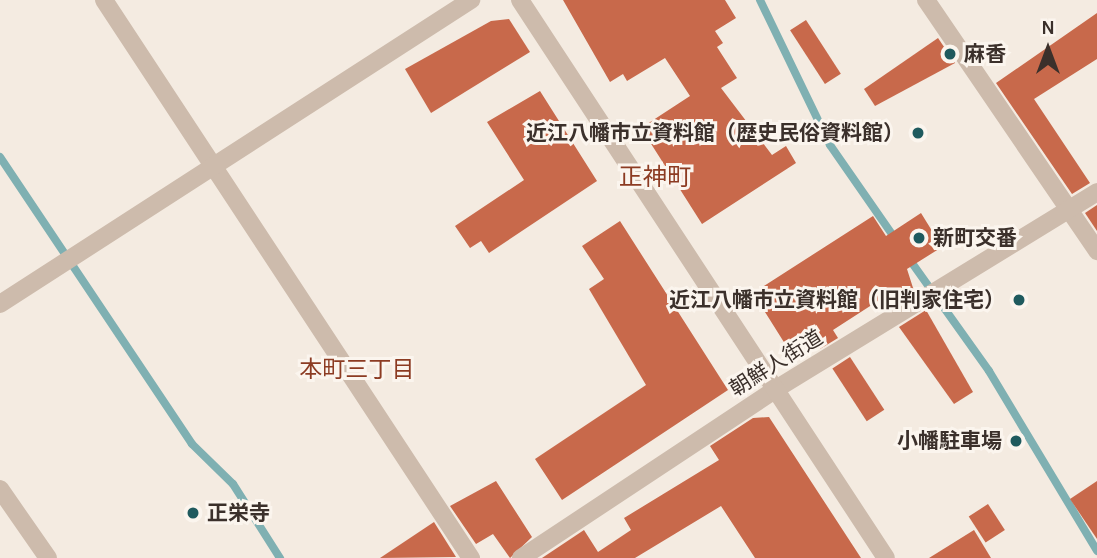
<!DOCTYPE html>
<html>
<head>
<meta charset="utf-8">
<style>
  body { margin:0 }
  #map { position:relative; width:1097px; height:558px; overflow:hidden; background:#f4ebe1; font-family:Karla,"Noto Sans JP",sans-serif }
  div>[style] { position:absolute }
  .stream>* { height:8px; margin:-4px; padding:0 4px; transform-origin:4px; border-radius:4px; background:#7fb0b2 }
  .building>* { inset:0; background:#c8694b; transform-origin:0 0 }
  .minor>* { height:18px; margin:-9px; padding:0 9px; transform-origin:9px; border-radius:9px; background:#cdbbac }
  .tertiary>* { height:18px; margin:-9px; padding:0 9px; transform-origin:9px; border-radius:9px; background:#cdbbac }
  .dots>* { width:19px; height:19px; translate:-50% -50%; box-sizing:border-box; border:4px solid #fbf5ee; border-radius:50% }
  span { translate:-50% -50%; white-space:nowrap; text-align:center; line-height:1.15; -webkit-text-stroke:6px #fbf5ee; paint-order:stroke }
  .poi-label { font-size:21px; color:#3b302b; font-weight:700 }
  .left { translate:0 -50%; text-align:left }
  .right { translate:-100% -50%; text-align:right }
  .street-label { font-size:21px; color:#3b302b }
  .neighbourhood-label { font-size:23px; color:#8c3b22 }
  .quarter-label { font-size:24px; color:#8c3b22 }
  .north { position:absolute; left:1013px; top:14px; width:70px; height:70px; -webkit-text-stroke:5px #fbf5ee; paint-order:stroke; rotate:0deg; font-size:19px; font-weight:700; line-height:28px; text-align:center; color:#3b302b }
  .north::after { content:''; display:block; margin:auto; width:24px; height:32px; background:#3b302b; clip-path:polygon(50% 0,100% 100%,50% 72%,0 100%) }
</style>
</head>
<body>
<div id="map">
  <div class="stream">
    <div style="left:760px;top:0;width:161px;rotate:64.2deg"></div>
    <div style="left:830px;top:145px;width:116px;rotate:55.2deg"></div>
    <div style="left:0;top:157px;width:345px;rotate:56.2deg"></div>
    <div style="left:192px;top:444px;width:57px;rotate:44.3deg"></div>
    <div style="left:233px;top:484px;width:88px;rotate:57.6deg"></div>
    <div style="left:907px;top:256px;width:141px;rotate:54.5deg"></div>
    <div style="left:989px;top:371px;width:210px;rotate:59deg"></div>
  </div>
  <div class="building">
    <div style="clip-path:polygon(563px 0,725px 0,736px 18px,715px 31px,723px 43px,717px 47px,737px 78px,721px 88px,772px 155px,786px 146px,796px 163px,702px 224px,641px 128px,690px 96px,665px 58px,627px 81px,623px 74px,610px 82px)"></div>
    <div style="clip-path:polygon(1097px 13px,1097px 59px,1034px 99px,1090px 183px,1072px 194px,996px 83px)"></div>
    <div style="clip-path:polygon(509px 19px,530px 52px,431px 113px,405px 69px,491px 21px)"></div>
    <div style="left:806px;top:20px;width:64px;height:19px;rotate:57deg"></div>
    <div style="clip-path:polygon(938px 38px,955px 63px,875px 106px,864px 89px)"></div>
    <div style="clip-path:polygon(540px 91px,597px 181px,489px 253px,481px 241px,470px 248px,455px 226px,524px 180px,487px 122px)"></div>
    <div style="clip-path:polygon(1097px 205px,1097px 231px,1085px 213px)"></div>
    <div style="clip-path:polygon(921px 213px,942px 247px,907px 269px,914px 291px,887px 308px,881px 299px,833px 330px,838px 338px,820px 349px,815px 341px,792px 355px,753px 293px,873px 216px,886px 236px)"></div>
    <div style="clip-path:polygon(620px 221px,728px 390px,562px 500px,535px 459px,646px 385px,589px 289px,604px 279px,582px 246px)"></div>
    <div style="clip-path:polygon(926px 310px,973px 392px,954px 404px,899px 327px)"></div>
    <div style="left:850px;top:357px;width:63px;height:21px;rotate:57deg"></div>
    <div style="clip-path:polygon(769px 417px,861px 558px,755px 558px,721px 506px,635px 558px,542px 558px,584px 530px,598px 552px,631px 530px,624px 518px,719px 460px,710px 446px,753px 418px)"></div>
    <div style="clip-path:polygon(496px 481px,532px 537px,510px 558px,493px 534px,476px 544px,450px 506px)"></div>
    <div style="clip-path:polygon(1097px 481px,1097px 539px,1070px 499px)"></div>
    <div style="left:988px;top:504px;width:31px;height:23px;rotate:57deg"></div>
    <div style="clip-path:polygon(434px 522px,456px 557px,380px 558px)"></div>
    <div style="clip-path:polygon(974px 530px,991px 558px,929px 558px)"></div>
  </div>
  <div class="minor">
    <div style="left:104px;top:0;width:668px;rotate:56.67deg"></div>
    <div style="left:926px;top:0;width:304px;rotate:55.7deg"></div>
    <div style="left:0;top:489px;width:84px;rotate:55.2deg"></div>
    <div style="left:521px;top:558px;width:306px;rotate:-33.5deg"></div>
    <div style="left:776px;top:389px;width:377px;rotate:-31.5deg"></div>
  </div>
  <div class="tertiary">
    <div style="left:520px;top:0;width:667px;rotate:56.74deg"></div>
    <div style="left:0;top:304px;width:561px;rotate:-32.84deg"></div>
  </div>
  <div class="dots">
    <div style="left:950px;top:54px;background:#1f5a5e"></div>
    <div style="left:918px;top:133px;background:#1f5a5e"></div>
    <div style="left:919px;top:238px;background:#1f5a5e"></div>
    <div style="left:1019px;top:300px;background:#1f5a5e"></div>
    <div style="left:1016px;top:441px;background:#1f5a5e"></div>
    <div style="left:193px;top:513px;background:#1f5a5e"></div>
  </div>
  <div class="poi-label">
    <span class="left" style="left:964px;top:54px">麻香</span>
    <span class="right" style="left:904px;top:133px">近江八幡市立資料館（歴史民俗資料館）</span>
    <span class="left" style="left:933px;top:238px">新町交番</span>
    <span class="right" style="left:1005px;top:300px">近江八幡市立資料館（旧判家住宅）</span>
    <span class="right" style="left:1002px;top:441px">小幡駐車場</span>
    <span class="left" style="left:207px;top:513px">正栄寺</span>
  </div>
  <div class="street-label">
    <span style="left:776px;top:363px;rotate:-32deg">朝鮮人街道</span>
  </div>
  <div class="neighbourhood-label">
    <span style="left:357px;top:370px">本町三丁目</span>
  </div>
  <div class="quarter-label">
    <span style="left:655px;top:178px">正神町</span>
  </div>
  <div class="north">N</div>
</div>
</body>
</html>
